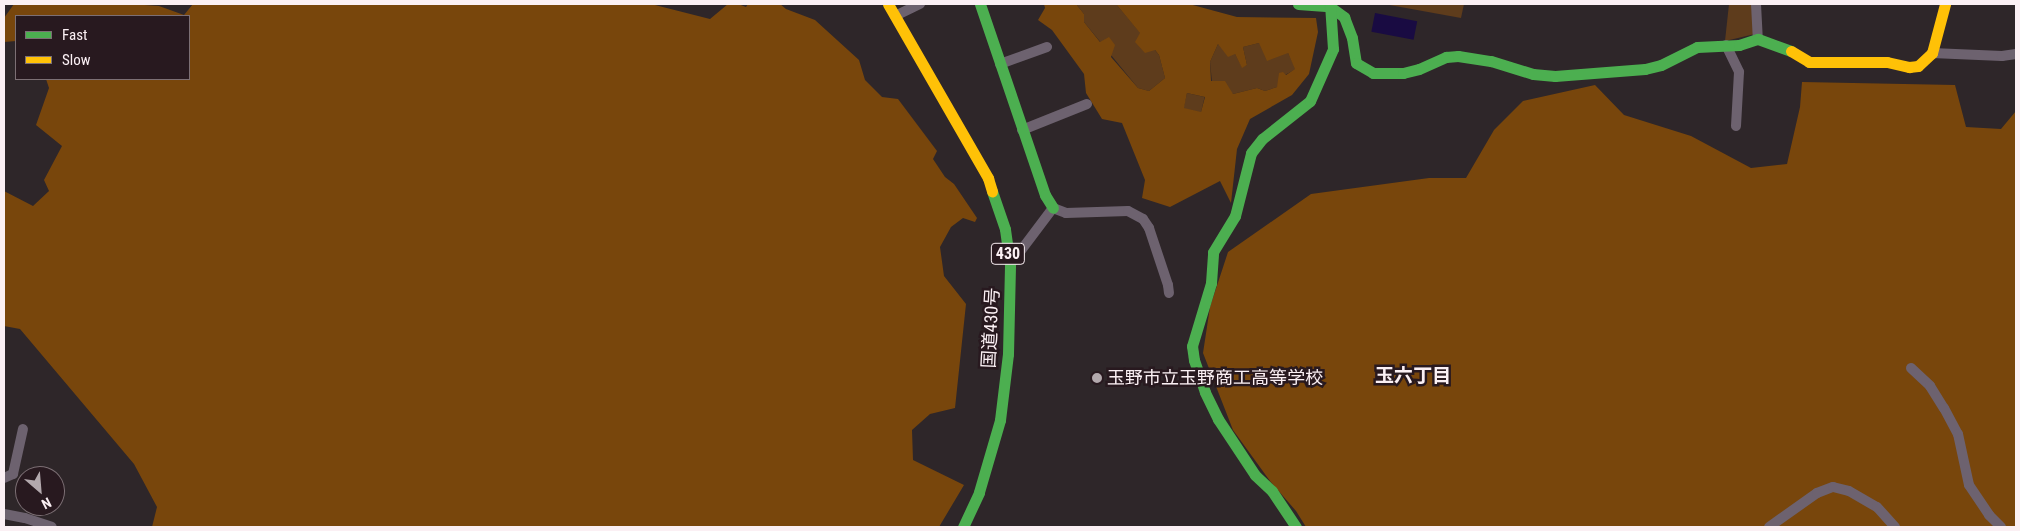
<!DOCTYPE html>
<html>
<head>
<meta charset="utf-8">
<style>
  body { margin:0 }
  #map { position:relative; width:2020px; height:531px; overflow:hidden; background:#2e2629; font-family:"Roboto Condensed","Noto Sans JP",sans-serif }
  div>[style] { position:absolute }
  .green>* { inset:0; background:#5e3c1c; transform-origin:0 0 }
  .forest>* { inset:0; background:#78460c }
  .water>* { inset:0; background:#190b42; transform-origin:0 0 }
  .street>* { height:10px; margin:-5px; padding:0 5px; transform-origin:5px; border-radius:5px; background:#6d626f }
  .fast>* { height:11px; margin:-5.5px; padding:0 5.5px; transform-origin:5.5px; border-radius:5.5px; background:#4caf50 }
  .slow>* { height:11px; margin:-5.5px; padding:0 5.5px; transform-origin:5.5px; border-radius:5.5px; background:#ffc107 }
  .dots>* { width:14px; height:14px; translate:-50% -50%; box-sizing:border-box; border:2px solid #28191f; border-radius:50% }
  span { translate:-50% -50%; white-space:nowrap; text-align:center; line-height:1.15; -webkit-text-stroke:5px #28191f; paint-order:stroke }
  .shield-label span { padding:1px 4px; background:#28191f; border:1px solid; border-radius:4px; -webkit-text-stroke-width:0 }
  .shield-label { font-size:16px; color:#fbf0f4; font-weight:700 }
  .street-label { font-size:18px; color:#fbf0f4 }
  .poi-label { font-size:18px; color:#fbf0f4 }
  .left { translate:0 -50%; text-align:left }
  .neighbourhood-label { font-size:19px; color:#fbf0f4; font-weight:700 }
  .frame { position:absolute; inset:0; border:5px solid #fbf0f4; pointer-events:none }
  .legend { position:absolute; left:15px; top:15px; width:175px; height:65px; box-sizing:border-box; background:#28191f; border:1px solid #7c6f74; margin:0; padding:6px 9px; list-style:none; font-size:15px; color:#fbf0f4 }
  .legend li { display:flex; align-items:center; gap:10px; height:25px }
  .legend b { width:25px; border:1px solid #7c6f74 }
  .north { position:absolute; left:15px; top:466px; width:50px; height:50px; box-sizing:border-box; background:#28191f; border:1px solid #7c6f74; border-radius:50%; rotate:153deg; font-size:14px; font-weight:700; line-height:20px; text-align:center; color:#fbf0f4 }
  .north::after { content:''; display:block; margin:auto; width:18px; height:22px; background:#b3a9ad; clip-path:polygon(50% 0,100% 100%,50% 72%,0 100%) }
</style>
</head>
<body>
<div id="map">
  <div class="green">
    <div style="clip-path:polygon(1076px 4px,1116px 4px,1159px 55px,1165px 78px,1149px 91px,1138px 88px,1084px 22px,1084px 14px)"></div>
    <div style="clip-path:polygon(1384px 4px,1464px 4px,1461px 18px)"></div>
    <div style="clip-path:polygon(1729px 4px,1753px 4px,1755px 34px,1725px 41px)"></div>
    <div style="clip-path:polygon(1259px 43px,1288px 53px,1296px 69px,1285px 75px,1277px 87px,1265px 91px,1257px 88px,1233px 94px,1212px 82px,1210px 62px,1218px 44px,1235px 54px,1242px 67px,1247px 65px,1243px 47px)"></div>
    <div style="left:1187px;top:93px;width:18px;height:16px;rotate:13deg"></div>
  </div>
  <div class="forest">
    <div style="clip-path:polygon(14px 4px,130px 4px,159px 6px,184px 15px,193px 4px,651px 4px,710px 19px,728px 4px,738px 4px,746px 7px,748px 4px,780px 4px,786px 9px,815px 20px,859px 60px,865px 80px,882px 97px,898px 99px,937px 151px,933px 159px,945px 177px,954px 184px,977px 218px,975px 222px,963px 218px,951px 227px,940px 247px,944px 276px,966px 304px,955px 408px,930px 414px,912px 430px,913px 460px,964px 485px,939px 527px,152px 527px,157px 507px,134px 464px,20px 329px,4px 326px,4px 191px,33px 206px,49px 191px,44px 180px,62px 146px,36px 125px,49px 88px,46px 79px,189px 79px,189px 16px,16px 16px,16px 41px,4px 42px,4px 18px)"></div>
    <div style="clip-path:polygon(evenodd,1044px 4px,1076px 4px,1084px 14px,1084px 22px,1100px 42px,1109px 37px,1115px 45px,1111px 57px,1138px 88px,1149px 91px,1165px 78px,1159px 55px,1155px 50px,1145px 53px,1135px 42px,1140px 33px,1116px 4px,1189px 4px,1237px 17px,1316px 18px,1318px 32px,1309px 74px,1292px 95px,1250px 119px,1237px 149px,1231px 203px,1220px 181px,1170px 207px,1142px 198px,1145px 180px,1122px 123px,1102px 119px,1086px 93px,1084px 74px,1052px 30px,1038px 20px,1045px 8px,1044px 4px,1259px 43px,1267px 61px,1288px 53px,1295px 69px,1286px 75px,1283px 72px,1279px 73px,1277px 87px,1265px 91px,1257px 88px,1233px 94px,1225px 81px,1211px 81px,1210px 62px,1218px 44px,1228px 57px,1235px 54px,1242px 68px,1247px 65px,1243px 47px,1259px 43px,1044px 4px,1187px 93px,1205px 97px,1201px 112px,1184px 108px,1187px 93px)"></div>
    <div style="clip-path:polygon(1802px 82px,1955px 85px,1966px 127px,2001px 129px,2016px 111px,2016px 527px,1306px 527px,1296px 511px,1270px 481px,1233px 430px,1203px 353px,1210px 307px,1228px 252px,1311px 194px,1429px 178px,1466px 178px,1494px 130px,1523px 101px,1595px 85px,1624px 115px,1691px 136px,1751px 168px,1787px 164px,1800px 107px)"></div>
  </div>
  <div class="water">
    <div style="left:1375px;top:13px;width:43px;height:19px;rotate:11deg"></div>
  </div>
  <div class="street">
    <div style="left:1756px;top:4px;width:35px;rotate:87deg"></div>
    <div style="left:895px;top:16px;width:28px;rotate:-26deg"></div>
    <div style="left:1726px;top:45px;width:30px;rotate:64deg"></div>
    <div style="left:1739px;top:72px;width:54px;rotate:93.2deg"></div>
    <div style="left:1932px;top:53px;width:70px;rotate:2.5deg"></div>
    <div style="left:2002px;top:56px;width:14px;rotate:-8deg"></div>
    <div style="left:1000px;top:64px;width:50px;rotate:-19.9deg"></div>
    <div style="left:1022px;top:130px;width:70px;rotate:-21.8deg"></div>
    <div style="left:1010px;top:265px;width:71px;rotate:-53deg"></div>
    <div style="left:1053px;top:208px;width:14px;rotate:21deg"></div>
    <div style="left:1066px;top:213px;width:62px;rotate:-1.8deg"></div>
    <div style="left:1128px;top:211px;width:17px;rotate:28deg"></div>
    <div style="left:1143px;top:219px;width:11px;rotate:56deg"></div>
    <div style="left:1149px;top:228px;width:60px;rotate:71.6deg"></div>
    <div style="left:1168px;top:285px;width:8px;rotate:83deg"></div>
    <div style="left:1911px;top:368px;width:26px;rotate:43deg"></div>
    <div style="left:1930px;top:386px;width:26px;rotate:58deg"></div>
    <div style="left:1944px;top:408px;width:30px;rotate:62deg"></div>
    <div style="left:1958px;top:434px;width:52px;rotate:77.8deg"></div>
    <div style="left:1969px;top:485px;width:36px;rotate:56deg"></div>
    <div style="left:1989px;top:515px;width:17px;rotate:45deg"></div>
    <div style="left:4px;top:478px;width:10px;rotate:-24deg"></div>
    <div style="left:13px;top:474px;width:46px;rotate:-77.5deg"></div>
    <div style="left:4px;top:514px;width:21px;rotate:11deg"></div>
    <div style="left:25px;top:518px;width:28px;rotate:18deg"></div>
    <div style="left:1769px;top:527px;width:59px;rotate:-35.3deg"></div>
    <div style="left:1817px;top:493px;width:17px;rotate:-21deg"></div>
    <div style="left:1833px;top:487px;width:16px;rotate:14deg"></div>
    <div style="left:1849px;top:491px;width:32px;rotate:30deg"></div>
    <div style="left:1877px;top:507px;width:27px;rotate:48deg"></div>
  </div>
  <div class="fast">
    <div style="left:980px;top:4px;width:202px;rotate:71.2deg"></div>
    <div style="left:1045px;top:195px;width:15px;rotate:58deg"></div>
    <div style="left:1298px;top:4px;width:31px;rotate:4deg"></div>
    <div style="left:1329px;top:6px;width:19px;rotate:36deg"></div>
    <div style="left:1344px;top:17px;width:22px;rotate:69deg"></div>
    <div style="left:1352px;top:38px;width:25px;rotate:81deg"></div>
    <div style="left:1356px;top:63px;width:20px;rotate:30deg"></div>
    <div style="left:1373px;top:73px;width:30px"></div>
    <div style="left:1403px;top:73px;width:16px;rotate:-14deg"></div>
    <div style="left:1419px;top:69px;width:30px;rotate:-24deg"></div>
    <div style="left:1446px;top:57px;width:12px;rotate:-5deg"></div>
    <div style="left:1458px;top:56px;width:33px;rotate:9deg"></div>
    <div style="left:1491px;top:61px;width:44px;rotate:17.2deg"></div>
    <div style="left:1533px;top:74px;width:22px;rotate:5deg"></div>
    <div style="left:1555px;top:76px;width:90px;rotate:-4.4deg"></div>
    <div style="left:1645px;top:69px;width:16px;rotate:-14deg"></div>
    <div style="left:1661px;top:65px;width:40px;rotate:-26.6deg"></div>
    <div style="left:1697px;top:47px;width:42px;rotate:-2.7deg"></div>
    <div style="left:1739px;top:45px;width:20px;rotate:-18deg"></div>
    <div style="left:1758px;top:39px;width:35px;rotate:20deg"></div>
    <div style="left:963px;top:527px;width:38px;rotate:-65deg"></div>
    <div style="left:979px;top:492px;width:75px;rotate:-73.7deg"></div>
    <div style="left:1000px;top:420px;width:66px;rotate:-83.1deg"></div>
    <div style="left:1008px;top:354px;width:89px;rotate:-88.7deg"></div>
    <div style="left:1010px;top:265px;width:36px;rotate:-98deg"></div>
    <div style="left:1005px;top:229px;width:40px;rotate:-108.9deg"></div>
    <div style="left:1296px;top:527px;width:43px;rotate:-123.7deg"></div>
    <div style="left:1272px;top:491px;width:23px;rotate:-137deg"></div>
    <div style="left:1255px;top:475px;width:67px;rotate:-123.5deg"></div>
    <div style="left:1218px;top:419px;width:30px;rotate:-116deg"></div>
    <div style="left:1205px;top:392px;width:34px;rotate:-109deg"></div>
    <div style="left:1194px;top:360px;width:14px;rotate:-98deg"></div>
    <div style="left:1192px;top:346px;width:66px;rotate:-73.2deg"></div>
    <div style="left:1211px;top:283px;width:31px;rotate:-86deg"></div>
    <div style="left:1213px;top:252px;width:42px;rotate:-58.6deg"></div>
    <div style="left:1235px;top:216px;width:65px;rotate:-75.7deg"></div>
    <div style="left:1251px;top:153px;width:18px;rotate:-52deg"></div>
    <div style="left:1262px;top:139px;width:61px;rotate:-38.4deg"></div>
    <div style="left:1310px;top:101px;width:57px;rotate:-66.1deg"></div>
    <div style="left:1333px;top:49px;width:45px;rotate:-93.8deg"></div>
  </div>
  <div class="slow">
    <div style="left:888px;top:4px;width:201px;rotate:60.1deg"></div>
    <div style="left:988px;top:178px;width:14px;rotate:73deg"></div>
    <div style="left:1791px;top:51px;width:21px;rotate:31deg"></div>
    <div style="left:1809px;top:62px;width:78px"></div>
    <div style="left:1887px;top:62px;width:23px;rotate:13deg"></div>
    <div style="left:1909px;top:67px;width:9px;rotate:-6deg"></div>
    <div style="left:1918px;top:66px;width:19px;rotate:-43deg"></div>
    <div style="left:1932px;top:53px;width:51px;rotate:-75.1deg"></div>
  </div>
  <div class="dots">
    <div style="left:1097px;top:378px;background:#b3a9ad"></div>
  </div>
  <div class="shield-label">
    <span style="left:1008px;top:254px">430</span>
  </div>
  <div class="street-label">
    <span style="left:991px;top:328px;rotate:-87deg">国道430号</span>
  </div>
  <div class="poi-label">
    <span class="left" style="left:1107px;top:378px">玉野市立玉野商工高等学校</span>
  </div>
  <div class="neighbourhood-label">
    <span style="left:1413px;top:376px">玉六丁目</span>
  </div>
  <div class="frame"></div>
  <ul class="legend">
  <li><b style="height:6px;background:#4caf50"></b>Fast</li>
  <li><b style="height:6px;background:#ffc107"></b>Slow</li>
  </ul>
  <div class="north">N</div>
</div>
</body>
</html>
